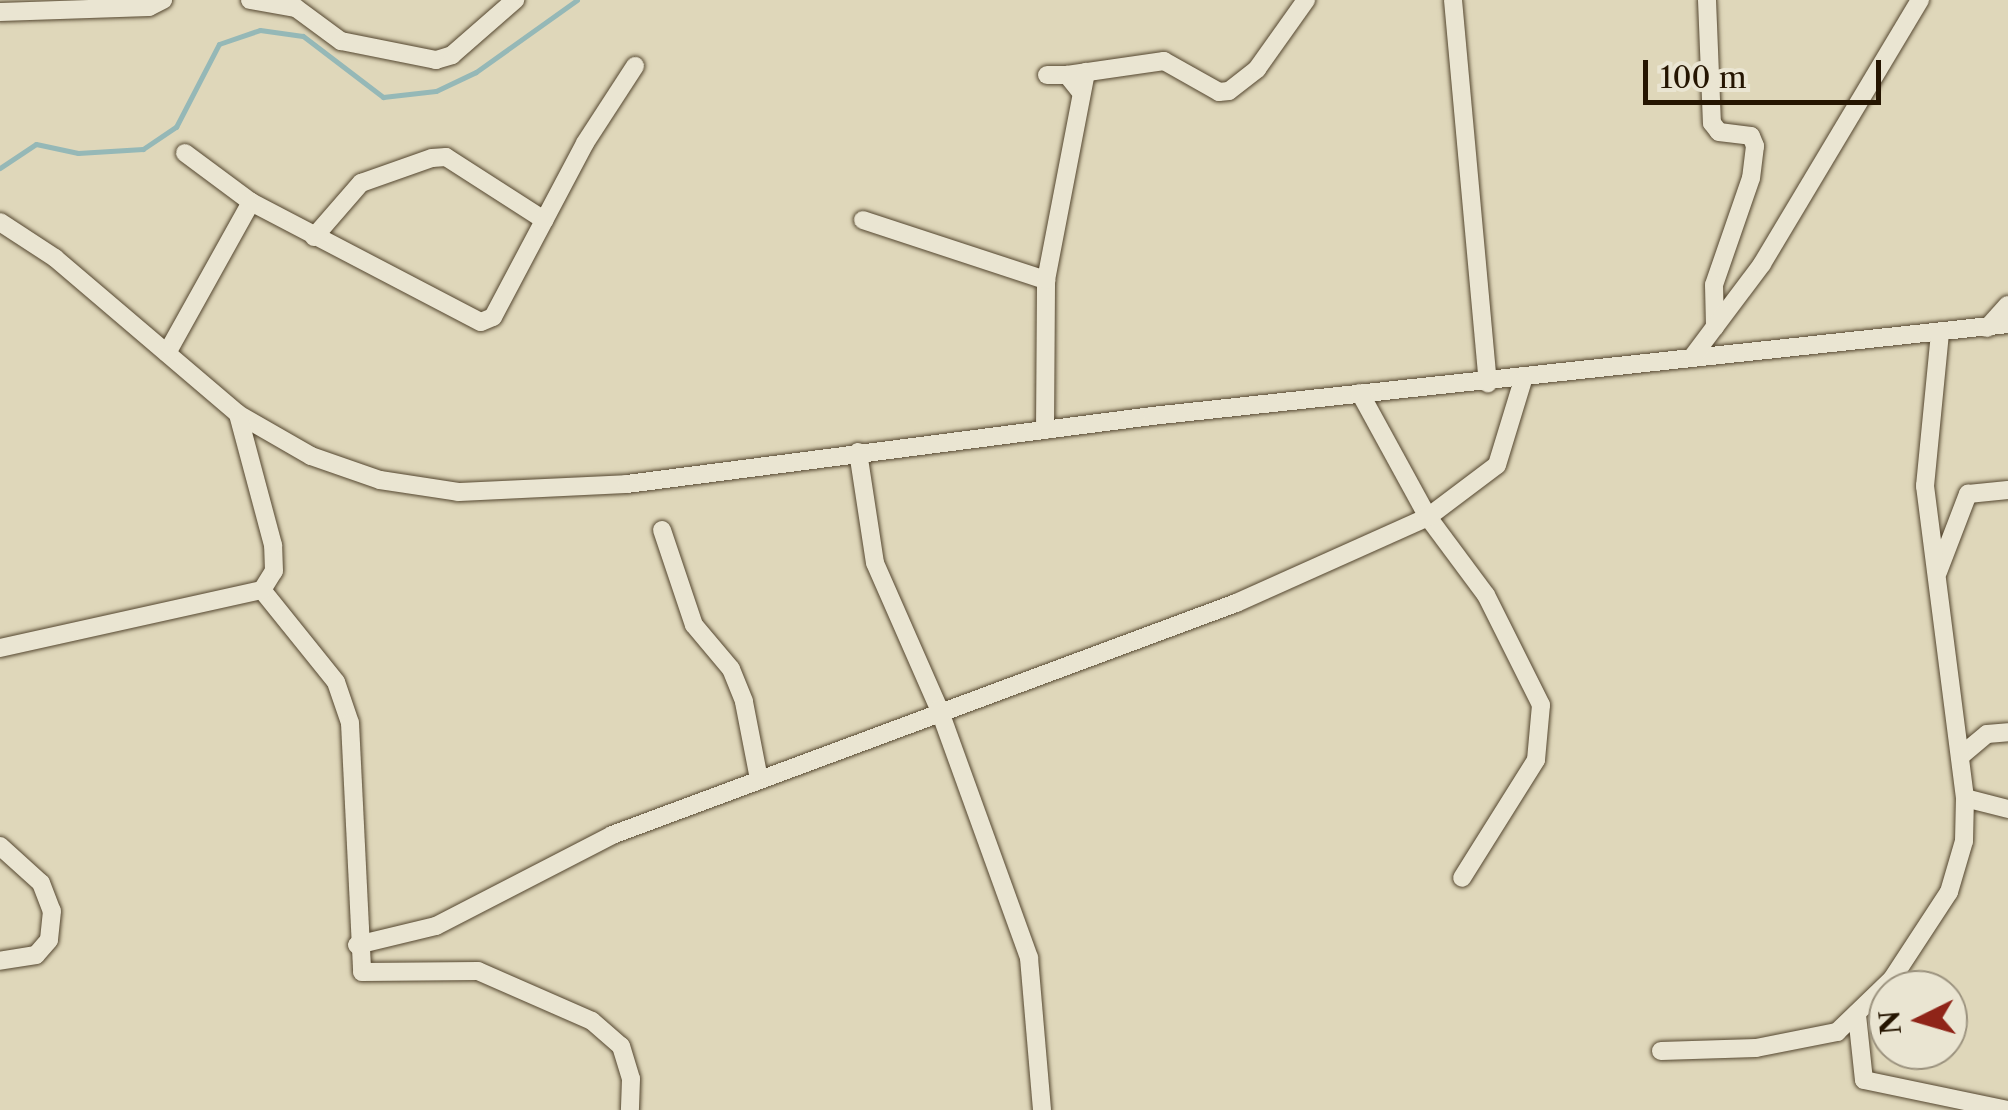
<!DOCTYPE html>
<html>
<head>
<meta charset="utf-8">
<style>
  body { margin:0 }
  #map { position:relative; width:2008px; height:1110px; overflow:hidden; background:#dfd7ba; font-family:"Libre Caslon Text",serif }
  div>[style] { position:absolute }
  .stream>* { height:5px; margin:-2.5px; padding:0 2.5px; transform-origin:2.5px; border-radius:2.5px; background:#95b8b7 }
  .roads { filter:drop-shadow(0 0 2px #54462f) drop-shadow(0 0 2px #54462f) }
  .minor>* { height:18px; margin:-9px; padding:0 9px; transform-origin:9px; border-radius:9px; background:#eae5d2 }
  span { translate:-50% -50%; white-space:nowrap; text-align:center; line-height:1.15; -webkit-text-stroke:8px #eae5d2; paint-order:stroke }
  .north { position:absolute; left:1868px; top:970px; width:100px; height:100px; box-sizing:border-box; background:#eae5d2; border:2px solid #9b927e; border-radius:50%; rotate:265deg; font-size:28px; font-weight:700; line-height:40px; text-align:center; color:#251501 }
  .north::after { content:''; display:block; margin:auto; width:35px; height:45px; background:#8f2418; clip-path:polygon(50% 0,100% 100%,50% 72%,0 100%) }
  .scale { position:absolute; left:1643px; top:60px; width:238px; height:45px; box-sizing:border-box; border:5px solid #251501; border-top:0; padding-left:12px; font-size:30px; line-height:35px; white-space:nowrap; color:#251501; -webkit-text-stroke:8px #eae5d2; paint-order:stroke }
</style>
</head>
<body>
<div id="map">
  <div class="stream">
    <div style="left:0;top:168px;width:43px;rotate:-33.7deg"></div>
    <div style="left:36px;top:144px;width:43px;rotate:12.1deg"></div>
    <div style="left:78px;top:153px;width:65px;rotate:-3.5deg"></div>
    <div style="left:143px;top:149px;width:40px;rotate:-34deg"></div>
    <div style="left:176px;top:127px;width:93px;rotate:-62.6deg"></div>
    <div style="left:219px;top:44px;width:43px;rotate:-18.9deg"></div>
    <div style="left:260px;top:30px;width:43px;rotate:7.9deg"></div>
    <div style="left:303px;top:36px;width:101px;rotate:37.3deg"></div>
    <div style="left:383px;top:97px;width:53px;rotate:-6.5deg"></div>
    <div style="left:436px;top:91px;width:44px;rotate:-25.4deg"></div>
    <div style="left:476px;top:72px;width:124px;rotate:-35.5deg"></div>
  </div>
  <div class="roads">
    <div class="minor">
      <div style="left:250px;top:0;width:47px;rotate:9.9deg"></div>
      <div style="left:296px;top:8px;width:56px;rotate:36.3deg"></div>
      <div style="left:341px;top:41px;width:97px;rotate:11.3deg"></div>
      <div style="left:436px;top:60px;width:17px;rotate:-17deg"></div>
      <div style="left:452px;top:55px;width:84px;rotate:-41.1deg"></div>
      <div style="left:1453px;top:0;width:385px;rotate:84.8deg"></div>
      <div style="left:1707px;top:0;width:123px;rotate:87.7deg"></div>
      <div style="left:1712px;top:123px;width:11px;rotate:52deg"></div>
      <div style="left:1719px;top:132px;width:32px;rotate:7deg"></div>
      <div style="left:1751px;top:136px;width:11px;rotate:68deg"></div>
      <div style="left:1755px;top:146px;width:32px;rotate:97deg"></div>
      <div style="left:1751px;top:178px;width:113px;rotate:109.1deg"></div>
      <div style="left:1714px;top:285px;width:42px;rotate:88.6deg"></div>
      <div style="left:0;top:12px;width:149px;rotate:-1.9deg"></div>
      <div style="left:149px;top:7px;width:16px;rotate:-27deg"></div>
      <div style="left:1047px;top:75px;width:20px"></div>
      <div style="left:1080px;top:91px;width:21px;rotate:-129deg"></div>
      <div style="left:1067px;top:75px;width:98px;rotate:-8.2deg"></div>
      <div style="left:1164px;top:61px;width:63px;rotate:29.4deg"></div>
      <div style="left:1219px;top:92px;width:10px;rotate:-6deg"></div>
      <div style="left:1229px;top:91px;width:36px;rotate:-38deg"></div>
      <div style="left:1257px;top:69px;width:85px;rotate:-54.6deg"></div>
      <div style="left:185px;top:153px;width:82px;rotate:36.6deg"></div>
      <div style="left:251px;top:202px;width:259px;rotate:27.6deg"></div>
      <div style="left:481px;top:322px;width:13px;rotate:-23deg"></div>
      <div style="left:493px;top:317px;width:197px;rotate:-62.1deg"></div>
      <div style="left:585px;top:143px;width:92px;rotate:-57deg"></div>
      <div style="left:863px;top:220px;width:193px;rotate:18.2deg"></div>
      <div style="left:0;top:222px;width:66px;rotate:33.2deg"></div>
      <div style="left:55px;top:258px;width:240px;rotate:40.4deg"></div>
      <div style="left:238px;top:414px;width:84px;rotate:29.9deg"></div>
      <div style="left:311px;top:456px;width:73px;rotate:19.2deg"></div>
      <div style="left:380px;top:480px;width:79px;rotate:8.7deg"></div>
      <div style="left:458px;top:492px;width:169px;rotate:-2.7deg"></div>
      <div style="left:627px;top:484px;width:529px;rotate:-7.38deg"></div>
      <div style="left:1152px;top:416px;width:861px;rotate:-6.13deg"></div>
      <div style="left:314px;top:237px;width:72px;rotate:-49deg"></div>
      <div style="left:361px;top:183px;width:75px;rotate:-19.4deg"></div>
      <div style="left:432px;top:158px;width:14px;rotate:-4deg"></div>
      <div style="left:446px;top:157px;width:117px;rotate:32.7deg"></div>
      <div style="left:1987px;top:328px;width:31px;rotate:-48deg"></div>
      <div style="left:167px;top:353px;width:173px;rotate:-60.9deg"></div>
      <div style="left:1693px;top:356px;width:115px;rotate:-53.1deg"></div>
      <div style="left:1762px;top:264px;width:308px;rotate:-59.1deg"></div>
      <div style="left:1360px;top:393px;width:141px;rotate:61.3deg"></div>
      <div style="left:1428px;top:517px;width:97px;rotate:53.4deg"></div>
      <div style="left:1486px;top:595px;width:123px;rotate:63.4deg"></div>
      <div style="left:1541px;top:705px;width:55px;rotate:95.2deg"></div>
      <div style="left:1536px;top:760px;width:139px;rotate:122.1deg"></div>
      <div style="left:1045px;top:430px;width:150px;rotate:-89.6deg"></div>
      <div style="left:1046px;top:280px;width:212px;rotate:-79.1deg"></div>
      <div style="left:858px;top:452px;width:112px;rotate:81.3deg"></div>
      <div style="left:875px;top:563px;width:159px;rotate:66.3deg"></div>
      <div style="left:939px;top:709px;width:265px;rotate:70.1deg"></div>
      <div style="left:1029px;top:958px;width:153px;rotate:85.1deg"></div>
      <div style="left:662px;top:530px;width:100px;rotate:71.4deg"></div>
      <div style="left:694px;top:625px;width:57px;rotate:49.9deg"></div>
      <div style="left:731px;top:669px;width:35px;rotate:68deg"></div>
      <div style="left:744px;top:702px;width:78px;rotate:79deg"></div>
      <div style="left:1938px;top:572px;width:84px;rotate:-69deg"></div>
      <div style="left:1968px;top:494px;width:40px;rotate:-5.7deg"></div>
      <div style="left:262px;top:590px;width:118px;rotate:51.2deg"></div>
      <div style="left:336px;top:682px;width:43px;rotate:71.1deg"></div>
      <div style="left:350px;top:723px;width:249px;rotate:87.2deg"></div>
      <div style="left:362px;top:972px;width:116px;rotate:-0.5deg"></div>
      <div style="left:478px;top:971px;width:124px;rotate:23.7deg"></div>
      <div style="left:592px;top:1021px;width:38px;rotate:41deg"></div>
      <div style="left:621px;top:1046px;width:34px;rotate:73deg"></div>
      <div style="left:631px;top:1079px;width:31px;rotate:92deg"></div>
      <div style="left:0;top:648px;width:268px;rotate:-12.5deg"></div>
      <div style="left:262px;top:590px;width:22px;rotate:-58deg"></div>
      <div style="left:274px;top:571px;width:26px;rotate:-92deg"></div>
      <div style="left:273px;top:545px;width:136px;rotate:-105deg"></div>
      <div style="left:1963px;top:754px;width:31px;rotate:-40deg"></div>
      <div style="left:1987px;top:734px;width:21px;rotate:-5deg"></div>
      <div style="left:1965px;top:798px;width:44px;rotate:14.3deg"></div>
      <div style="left:0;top:846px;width:55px;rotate:42.1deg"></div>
      <div style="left:41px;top:883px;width:30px;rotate:69deg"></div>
      <div style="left:52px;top:911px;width:29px;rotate:96deg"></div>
      <div style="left:49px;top:940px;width:20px;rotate:131deg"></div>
      <div style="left:36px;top:955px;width:36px;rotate:171deg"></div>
      <div style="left:357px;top:945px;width:81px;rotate:-13.5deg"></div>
      <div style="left:436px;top:926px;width:198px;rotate:-27.3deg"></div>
      <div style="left:612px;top:835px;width:666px;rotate:-20.39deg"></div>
      <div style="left:1236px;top:603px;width:210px;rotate:-24.1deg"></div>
      <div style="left:1428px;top:517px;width:86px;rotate:-37deg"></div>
      <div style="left:1497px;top:465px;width:89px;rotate:-73deg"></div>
      <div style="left:1857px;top:1015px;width:65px;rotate:83.9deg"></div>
      <div style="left:1864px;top:1080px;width:147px;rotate:11.8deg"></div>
      <div style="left:1661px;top:1051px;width:95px;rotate:-1.8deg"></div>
      <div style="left:1756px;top:1048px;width:83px;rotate:-11.2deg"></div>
      <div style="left:1837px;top:1032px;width:76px;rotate:-43.9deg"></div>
      <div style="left:1892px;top:979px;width:104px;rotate:-56.8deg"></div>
      <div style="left:1949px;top:892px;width:53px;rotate:-73.6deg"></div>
      <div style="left:1964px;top:841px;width:43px;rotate:-88.7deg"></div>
      <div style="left:1965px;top:798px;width:315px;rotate:-97.3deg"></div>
      <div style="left:1925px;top:486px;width:154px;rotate:-84.4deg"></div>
    </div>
  </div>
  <div class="north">N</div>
  <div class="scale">100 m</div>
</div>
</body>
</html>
